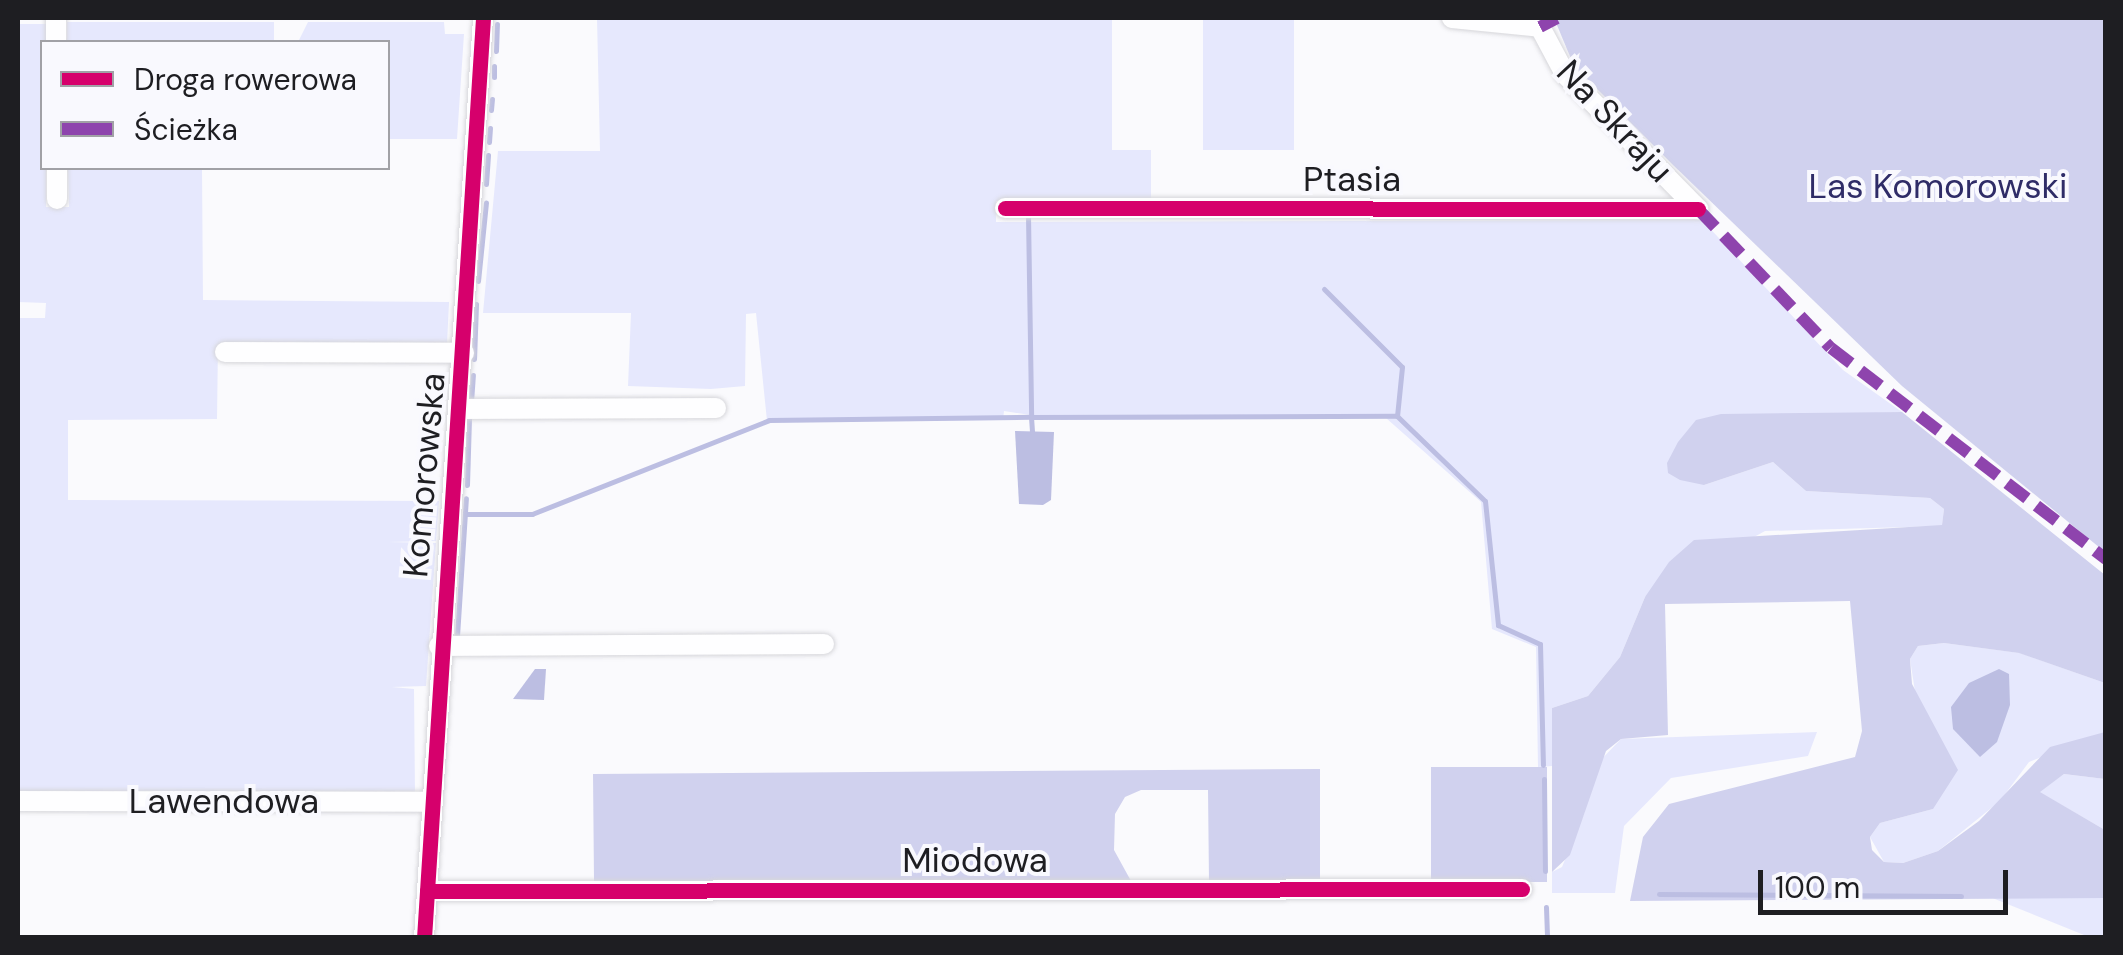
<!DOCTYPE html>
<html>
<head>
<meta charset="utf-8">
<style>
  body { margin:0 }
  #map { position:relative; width:2123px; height:955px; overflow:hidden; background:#fafafd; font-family:"DM Sans",sans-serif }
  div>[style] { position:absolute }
  .green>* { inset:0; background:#e6e8fd; transform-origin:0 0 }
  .forest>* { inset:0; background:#d0d1ee; transform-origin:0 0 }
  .water>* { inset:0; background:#bcbee2 }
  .stream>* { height:5px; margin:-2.5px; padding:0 2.5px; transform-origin:2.5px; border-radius:2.5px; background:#bcbee2 }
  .roads { filter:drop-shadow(0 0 2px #d6d6da) drop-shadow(0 0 2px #d6d6da) }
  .minor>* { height:20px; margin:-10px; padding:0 10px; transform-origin:10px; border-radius:10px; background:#fefeff }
  .quiet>* { height:12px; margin-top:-6px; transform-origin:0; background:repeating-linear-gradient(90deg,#8e44ad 0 25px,transparent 0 37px) }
  .cycleway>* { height:15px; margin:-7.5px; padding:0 7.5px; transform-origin:7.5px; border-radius:7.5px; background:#d6006c }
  span { translate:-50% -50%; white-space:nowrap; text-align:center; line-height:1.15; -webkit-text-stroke:8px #f9f9fe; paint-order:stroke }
  .street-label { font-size:35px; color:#1e1e22 }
  .park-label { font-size:35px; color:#2f2c67 }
  .frame { position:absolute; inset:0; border:20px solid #1e1e22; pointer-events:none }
  .legend { position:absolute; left:40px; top:40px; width:350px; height:130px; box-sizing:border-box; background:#f9f9fe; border:2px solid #a1a1a6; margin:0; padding:12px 18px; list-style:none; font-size:30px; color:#1e1e22 }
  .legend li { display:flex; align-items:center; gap:20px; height:50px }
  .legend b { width:50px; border:2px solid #a1a1a6 }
  .scale { position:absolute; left:1758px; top:870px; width:250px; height:45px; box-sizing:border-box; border:5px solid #1e1e22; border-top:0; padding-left:12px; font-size:30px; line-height:35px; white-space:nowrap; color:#1e1e22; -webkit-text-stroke:8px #f9f9fe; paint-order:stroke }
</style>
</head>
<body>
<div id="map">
  <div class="green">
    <div style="clip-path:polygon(597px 18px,1112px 18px,1112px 150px,1151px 150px,1151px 199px,996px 201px,996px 222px,1702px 220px,1843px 370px,1902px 412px,1697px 420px,1704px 485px,1773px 462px,1806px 491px,1930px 498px,1944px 509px,1942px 526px,1765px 531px,1645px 597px,1620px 657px,1588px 696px,1552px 708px,1552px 766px,1538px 767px,1536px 647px,1492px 629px,1481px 502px,1386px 418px,1062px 420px,1004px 411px,1003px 420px,767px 421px,756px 313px,746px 314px,745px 386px,711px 389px,628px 386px,631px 313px,483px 313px,498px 151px,600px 151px)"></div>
    <div style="left:1203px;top:18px;width:91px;height:132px"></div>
    <div style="left:67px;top:22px;width:207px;height:20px"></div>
    <div style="clip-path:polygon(308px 22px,444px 22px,445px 34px,464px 34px,457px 139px,388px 139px,388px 42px,298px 42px)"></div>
    <div style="clip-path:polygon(18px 24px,46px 24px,46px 207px,69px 207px,68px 168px,285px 168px,202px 169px,203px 300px,449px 302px,447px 344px,218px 345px,217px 419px,68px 420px,68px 500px,439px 501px,436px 541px,388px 542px,436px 543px,426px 686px,392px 687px,414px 689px,415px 794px,18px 795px,18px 318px,45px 318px,46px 303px,18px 302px)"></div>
    <div style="clip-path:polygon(1944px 643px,2020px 653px,2105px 683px,2105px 732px,2029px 762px,2000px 801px,1938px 851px,1903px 863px,1884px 862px,1870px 837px,1880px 823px,1933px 809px,1910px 659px,1918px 646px)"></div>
    <div style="clip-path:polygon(1817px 732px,1808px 756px,1671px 778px,1624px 826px,1615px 893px,1552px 893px,1552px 872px,1562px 867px,1584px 814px,1595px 766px,1621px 739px)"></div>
    <div style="clip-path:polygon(2064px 774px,2105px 779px,2105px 830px,2039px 792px)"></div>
    <div style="clip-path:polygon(1990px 897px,2105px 898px,2105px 937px,2089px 937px)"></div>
  </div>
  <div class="forest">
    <div style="clip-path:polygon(1554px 18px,2105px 18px,2105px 552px,1902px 386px,1673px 165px,1574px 66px)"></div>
    <div style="clip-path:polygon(1902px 412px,2105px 575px,2105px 683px,2019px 653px,1944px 643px,1918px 646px,1910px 659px,1912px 684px,1958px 770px,1933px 809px,1880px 823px,1870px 837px,1872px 850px,1884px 862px,1903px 863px,1938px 851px,1979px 821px,2050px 747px,2105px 732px,2105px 779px,2064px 774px,2040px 792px,2105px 830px,2105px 898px,1630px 901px,1643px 837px,1669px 804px,1855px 757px,1862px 731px,1850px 601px,1665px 604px,1668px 735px,1621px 739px,1606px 751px,1570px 855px,1552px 872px,1552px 708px,1588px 696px,1620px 657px,1645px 597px,1669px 562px,1694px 540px,1942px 525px,1944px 509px,1930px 498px,1806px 491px,1773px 462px,1704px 485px,1680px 480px,1668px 473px,1667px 463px,1678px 442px,1696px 420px,1721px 414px)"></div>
    <div style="left:1547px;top:767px;width:115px;height:116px;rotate:90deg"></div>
    <div style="clip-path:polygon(1320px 769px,1320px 882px,1209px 882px,1208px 790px,1141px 790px,1125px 797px,1115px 814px,1114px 850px,1131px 881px,594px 881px,593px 774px)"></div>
  </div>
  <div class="water">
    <div style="clip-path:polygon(1015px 431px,1054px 432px,1051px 500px,1043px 505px,1019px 504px)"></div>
    <div style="clip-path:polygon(535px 669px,546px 669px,544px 700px,513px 699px)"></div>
    <div style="clip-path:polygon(1999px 669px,2009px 674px,2010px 705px,1997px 742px,1980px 757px,1953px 729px,1951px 707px,1969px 683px)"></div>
  </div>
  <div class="stream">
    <div style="left:496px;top:51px;width:27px;rotate:-88deg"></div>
    <div style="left:494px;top:77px;width:11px;rotate:-90deg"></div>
    <div style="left:491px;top:110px;width:11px;rotate:-85deg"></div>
    <div style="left:489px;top:142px;width:14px;rotate:-86deg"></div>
    <div style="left:486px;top:184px;width:29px;rotate:-86deg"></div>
    <div style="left:1028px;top:215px;width:202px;rotate:89.1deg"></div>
    <div style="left:1031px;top:417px;width:366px;rotate:-0.2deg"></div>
    <div style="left:1397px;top:416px;width:122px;rotate:44deg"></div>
    <div style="left:1485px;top:501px;width:125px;rotate:84deg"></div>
    <div style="left:1498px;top:625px;width:46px;rotate:24.3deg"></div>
    <div style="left:1540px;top:644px;width:121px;rotate:88.6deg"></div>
    <div style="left:478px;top:281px;width:79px;rotate:-84.2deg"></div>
    <div style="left:1324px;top:289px;width:110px;rotate:45deg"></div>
    <div style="left:1402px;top:367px;width:49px;rotate:95.8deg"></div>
    <div style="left:474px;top:359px;width:55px;rotate:-87.9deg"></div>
    <div style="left:471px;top:402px;width:27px;rotate:-86deg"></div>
    <div style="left:467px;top:485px;width:67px;rotate:-88.3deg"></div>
    <div style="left:465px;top:514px;width:67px"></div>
    <div style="left:532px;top:514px;width:255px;rotate:-21.6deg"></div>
    <div style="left:769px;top:420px;width:262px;rotate:-0.7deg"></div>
    <div style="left:1031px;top:417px;width:15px;rotate:86deg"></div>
    <div style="left:457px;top:636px;width:138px;rotate:-86.3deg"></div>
    <div style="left:1544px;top:779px;width:92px;rotate:89.4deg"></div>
    <div style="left:1659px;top:894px;width:302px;rotate:0.4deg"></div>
    <div style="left:1546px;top:907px;width:31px;rotate:88deg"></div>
  </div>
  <div class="roads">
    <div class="minor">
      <div style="left:56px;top:18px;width:24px;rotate:90deg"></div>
      <div style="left:1452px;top:18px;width:88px;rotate:5.8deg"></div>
      <div style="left:1540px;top:27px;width:53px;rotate:62deg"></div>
      <div style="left:1565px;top:74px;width:190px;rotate:45.4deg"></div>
      <div style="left:57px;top:168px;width:31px;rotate:90deg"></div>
      <div style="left:1005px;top:208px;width:693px;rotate:0.08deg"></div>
      <div style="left:225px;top:352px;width:239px;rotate:0.2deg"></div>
      <div style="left:461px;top:409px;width:255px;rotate:-0.2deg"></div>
      <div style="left:439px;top:646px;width:385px;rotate:-0.3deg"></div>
      <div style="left:18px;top:801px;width:412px;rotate:0.1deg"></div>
      <div style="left:427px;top:891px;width:1095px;rotate:-0.1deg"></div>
      <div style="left:424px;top:938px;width:922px;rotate:-86.33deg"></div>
    </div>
  </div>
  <div class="quiet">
    <div style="left:1540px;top:27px;width:19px;rotate:-28deg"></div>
    <div style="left:1698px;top:209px;width:192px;rotate:46.3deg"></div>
    <div style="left:1831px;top:348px;width:347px;rotate:37.5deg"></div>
  </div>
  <div class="cycleway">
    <div style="left:1005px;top:208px;width:693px;rotate:0.08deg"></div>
    <div style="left:427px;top:891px;width:1095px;rotate:-0.1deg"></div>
    <div style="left:424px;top:938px;width:922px;rotate:-86.33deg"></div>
  </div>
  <div class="street-label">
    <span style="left:1615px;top:121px;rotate:47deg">Na Skraju</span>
    <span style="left:1352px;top:179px">Ptasia</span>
    <span style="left:424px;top:475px;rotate:-85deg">Komorowska</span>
    <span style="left:224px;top:801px">Lawendowa</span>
    <span style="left:975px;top:860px">Miodowa</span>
  </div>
  <div class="park-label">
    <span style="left:1938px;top:186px">Las Komorowski</span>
  </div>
  <div class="frame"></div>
  <ul class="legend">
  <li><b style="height:12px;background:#d6006c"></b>Droga rowerowa</li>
  <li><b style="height:12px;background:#8e44ad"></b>Ścieżka</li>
  </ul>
  <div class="scale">100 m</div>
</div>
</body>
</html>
